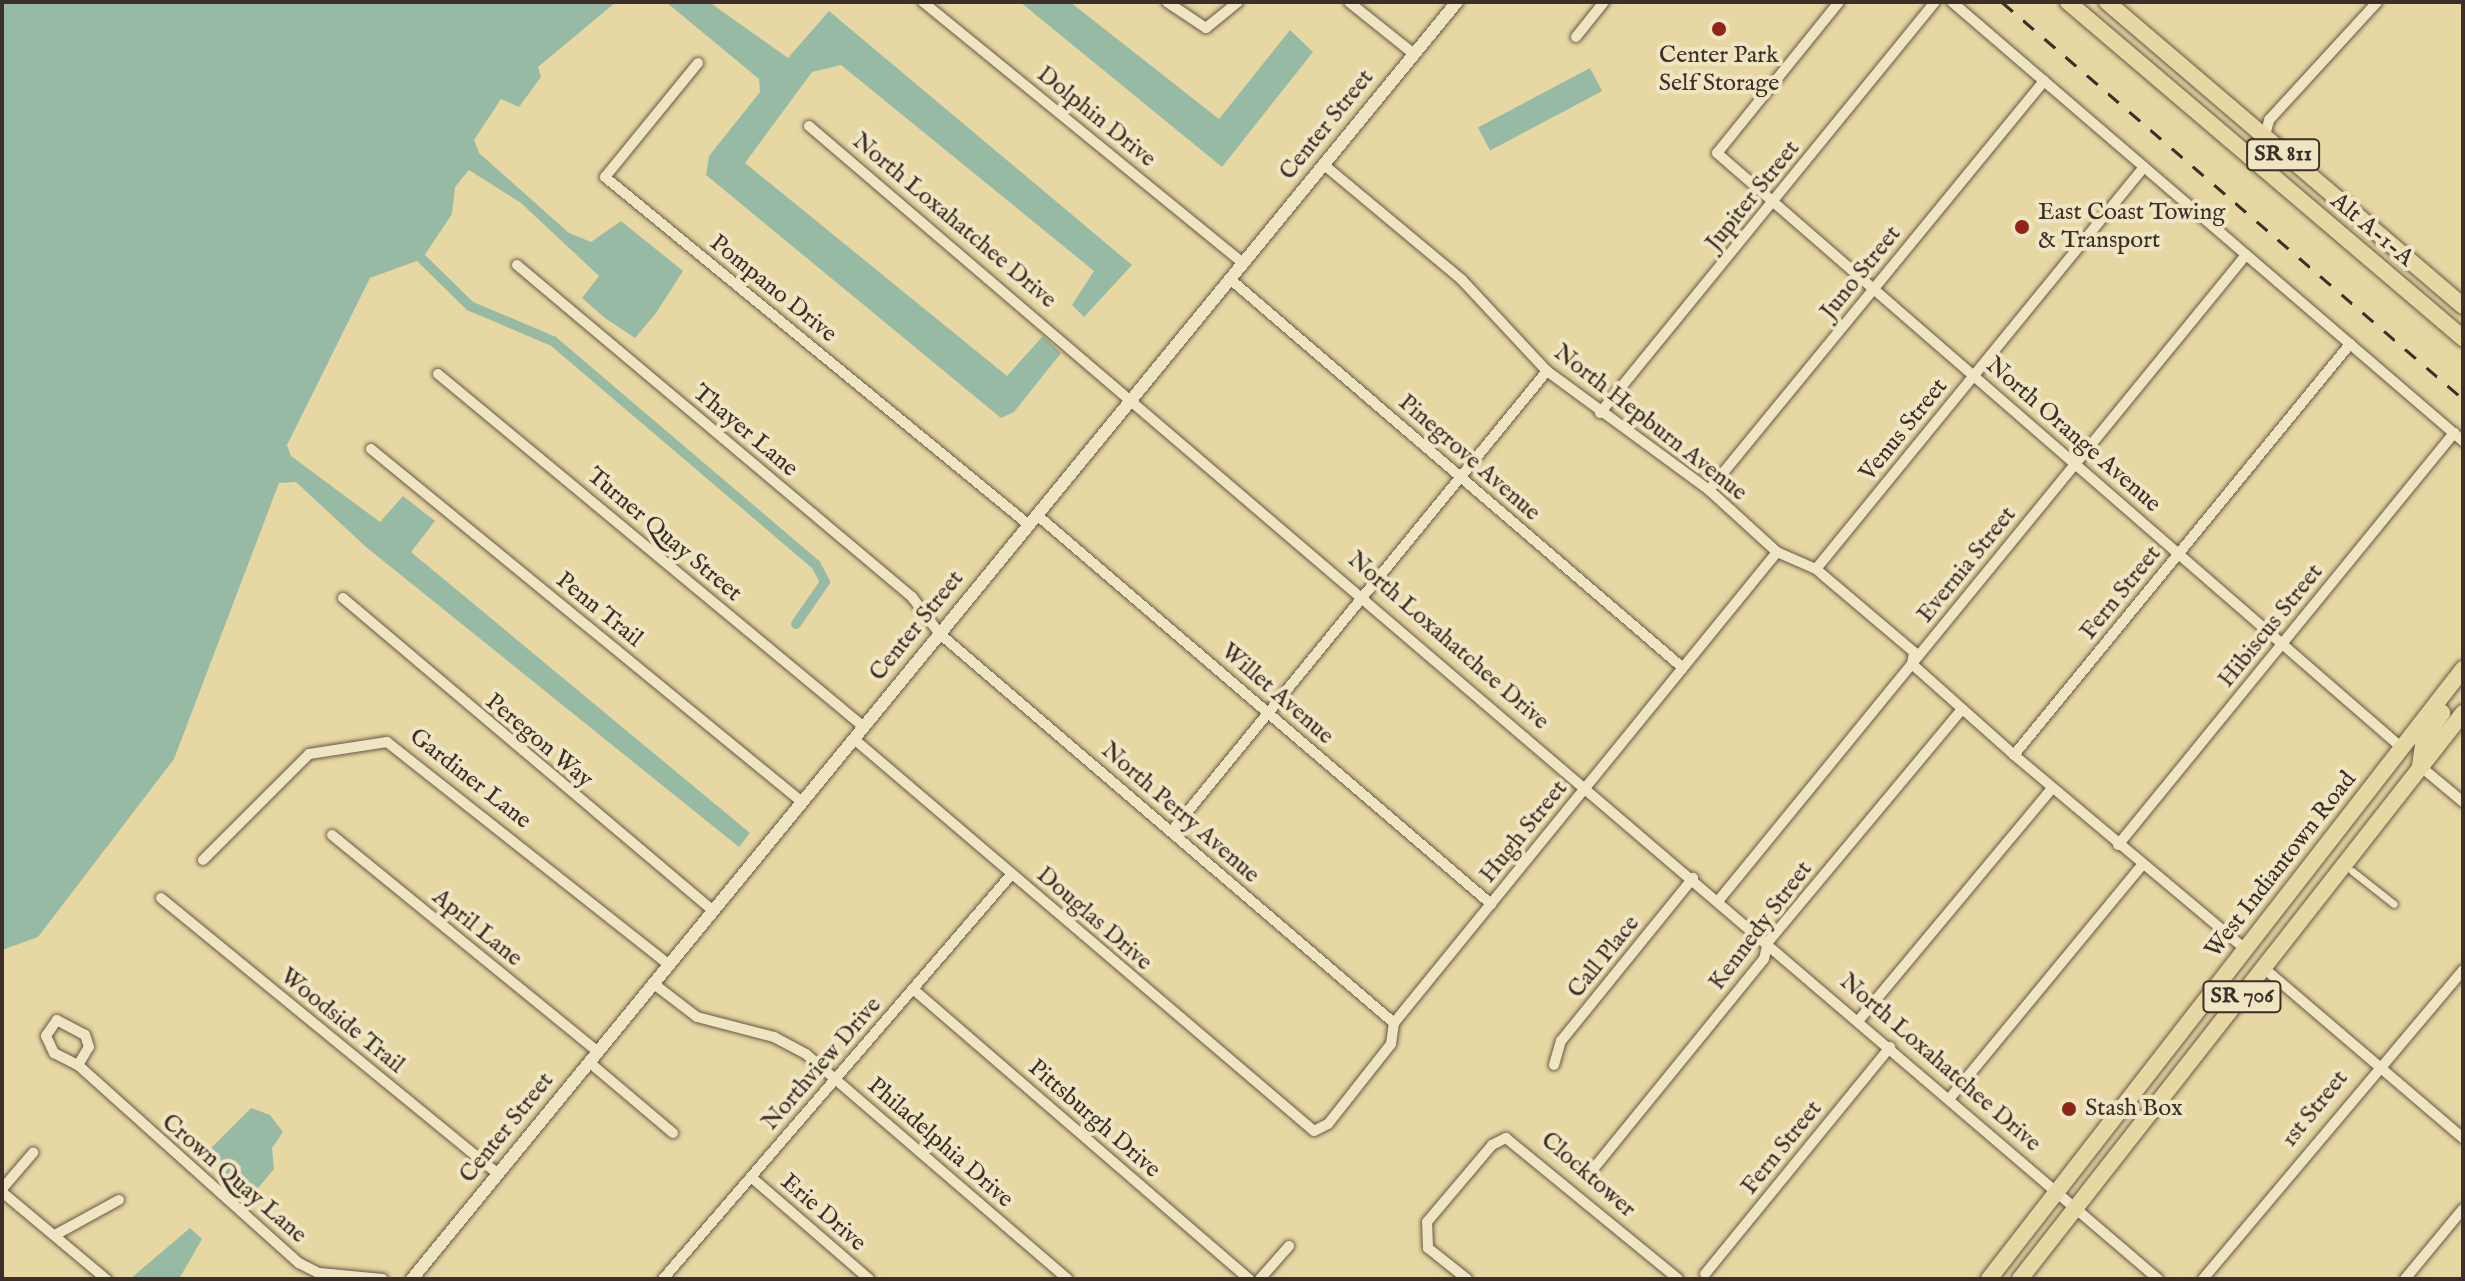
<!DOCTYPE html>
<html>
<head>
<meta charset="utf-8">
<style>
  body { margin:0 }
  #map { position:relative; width:2465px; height:1281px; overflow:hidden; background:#e7d7a3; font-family:"IM FELL English",serif }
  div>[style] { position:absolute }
  .water>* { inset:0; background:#97baa5; transform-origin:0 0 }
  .canal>* { height:10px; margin:-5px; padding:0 5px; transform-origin:5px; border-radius:5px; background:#97baa5 }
  .roads { filter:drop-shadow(0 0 2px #675847) drop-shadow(0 0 2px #675847) }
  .pedestrian>* { height:7px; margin:-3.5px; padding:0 3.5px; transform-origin:3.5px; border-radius:3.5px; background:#efe5c3 }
  .minor>* { height:10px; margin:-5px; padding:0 5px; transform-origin:5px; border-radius:5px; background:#efe5c3 }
  .tertiary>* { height:12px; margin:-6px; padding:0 6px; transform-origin:6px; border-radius:6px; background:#efe5c3 }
  .primary>* { height:16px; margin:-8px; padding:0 8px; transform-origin:8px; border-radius:8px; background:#e7d7a3 }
  .rail>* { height:3px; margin-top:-1.5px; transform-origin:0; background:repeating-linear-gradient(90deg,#3c2e28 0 14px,transparent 0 28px) }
  .dots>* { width:22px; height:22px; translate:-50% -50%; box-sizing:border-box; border:4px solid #efe5c3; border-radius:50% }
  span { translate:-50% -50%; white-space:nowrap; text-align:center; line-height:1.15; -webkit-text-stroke:8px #efe5c3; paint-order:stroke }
  .shield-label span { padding:2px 6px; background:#efe5c3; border:2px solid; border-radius:6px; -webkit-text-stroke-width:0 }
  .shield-label { font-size:22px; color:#3c2e28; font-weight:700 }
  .poi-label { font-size:24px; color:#3c2e28 }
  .left { translate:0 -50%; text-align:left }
  .street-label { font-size:24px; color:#3c2e28 }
  .frame { position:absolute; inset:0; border:4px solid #3c2e28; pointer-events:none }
</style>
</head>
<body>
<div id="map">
  <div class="water">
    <div style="clip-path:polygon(2px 2px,616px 2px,538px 67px,541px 77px,519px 107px,501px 99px,474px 140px,479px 153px,569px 233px,591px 242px,621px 221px,683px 271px,656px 313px,635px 338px,605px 318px,582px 298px,599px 276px,521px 203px,469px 170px,455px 187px,452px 214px,422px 259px,370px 278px,287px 445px,291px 456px,380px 522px,403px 496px,435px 521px,411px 552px,750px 833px,739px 847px,366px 547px,296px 482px,279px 483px,174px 759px,38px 937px,2px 950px)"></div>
    <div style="clip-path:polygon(666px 2px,709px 2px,788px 58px,829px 11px,1132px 265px,1084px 317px,1072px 305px,1094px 271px,841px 65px,812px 72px,745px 163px,1007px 376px,1043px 336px,1061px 353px,1014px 412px,1001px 418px,706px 175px,709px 156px,760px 92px,759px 79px)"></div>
    <div style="clip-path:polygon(1020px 2px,1070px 2px,1219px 119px,1290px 30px,1313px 52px,1222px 167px)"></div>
    <div style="left:1590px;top:68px;width:26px;height:127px;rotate:62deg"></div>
    <div style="clip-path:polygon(251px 1108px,270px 1115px,283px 1132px,272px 1148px,274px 1169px,252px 1195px,204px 1155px)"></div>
    <div style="clip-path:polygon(190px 1228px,202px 1239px,179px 1279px,130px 1279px)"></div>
  </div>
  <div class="canal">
    <div style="left:422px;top:259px;width:67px;rotate:44.4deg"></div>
    <div style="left:470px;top:306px;width:90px;rotate:22.9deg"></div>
    <div style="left:553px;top:341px;width:345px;rotate:40.4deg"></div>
    <div style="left:816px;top:565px;width:19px;rotate:62deg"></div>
    <div style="left:825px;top:582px;width:51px;rotate:124.6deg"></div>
  </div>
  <div class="roads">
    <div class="pedestrian">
      <div style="left:2352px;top:871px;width:53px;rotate:38.2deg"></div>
    </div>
    <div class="minor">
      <div style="left:923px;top:2px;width:413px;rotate:39.2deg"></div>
      <div style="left:1167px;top:2px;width:47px;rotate:33.7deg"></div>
      <div style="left:1206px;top:28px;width:41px;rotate:-39.1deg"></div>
      <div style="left:1349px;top:2px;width:83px;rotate:38.7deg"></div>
      <div style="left:1839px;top:2px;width:194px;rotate:128.9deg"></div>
      <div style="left:1717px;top:153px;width:907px;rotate:40.98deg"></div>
      <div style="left:1952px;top:2px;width:674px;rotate:40.67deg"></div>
      <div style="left:1576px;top:37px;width:45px;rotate:-51.3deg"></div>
      <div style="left:698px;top:63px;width:147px;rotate:129.2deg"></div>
      <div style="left:605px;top:177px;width:549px;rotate:39.38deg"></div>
      <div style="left:809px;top:126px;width:1775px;rotate:40.52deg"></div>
      <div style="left:2243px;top:151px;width:24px;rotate:-30deg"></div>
      <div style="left:2264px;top:139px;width:20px;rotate:-75deg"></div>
      <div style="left:2269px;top:120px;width:160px;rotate:-47.5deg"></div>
      <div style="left:1323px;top:164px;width:181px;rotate:39.8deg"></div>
      <div style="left:1462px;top:280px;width:125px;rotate:47deg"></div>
      <div style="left:1547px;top:371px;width:201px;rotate:36.3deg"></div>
      <div style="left:1709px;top:490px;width:92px;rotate:42.4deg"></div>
      <div style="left:1777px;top:552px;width:43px;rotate:23.6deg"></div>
      <div style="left:1816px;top:569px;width:128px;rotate:40.3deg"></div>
      <div style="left:1914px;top:652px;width:12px;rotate:99deg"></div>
      <div style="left:1912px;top:664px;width:137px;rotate:41.7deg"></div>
      <div style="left:2014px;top:755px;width:303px;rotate:40deg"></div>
      <div style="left:517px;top:265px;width:516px;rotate:40.05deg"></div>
      <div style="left:912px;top:597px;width:46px;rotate:52.9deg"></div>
      <div style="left:940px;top:634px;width:598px;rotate:40.59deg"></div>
      <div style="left:1230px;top:279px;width:597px;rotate:40.65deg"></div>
      <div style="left:438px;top:374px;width:553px;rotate:39.65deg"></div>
      <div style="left:1600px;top:413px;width:530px;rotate:-50.82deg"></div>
      <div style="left:371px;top:449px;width:557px;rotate:39.32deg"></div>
      <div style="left:1709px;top:490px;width:529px;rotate:-50.68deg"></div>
      <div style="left:1037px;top:515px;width:598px;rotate:40.59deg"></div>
      <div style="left:1816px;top:569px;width:519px;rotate:-50.79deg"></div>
      <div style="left:343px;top:598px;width:485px;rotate:40.2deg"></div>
      <div style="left:854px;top:739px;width:604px;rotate:40.44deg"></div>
      <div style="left:1314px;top:1131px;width:16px;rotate:-27deg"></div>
      <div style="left:1328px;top:1124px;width:102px;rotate:-51.8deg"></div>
      <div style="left:1391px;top:1044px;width:21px;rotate:-82deg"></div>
      <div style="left:1394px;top:1023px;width:607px;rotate:-50.88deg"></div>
      <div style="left:2014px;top:755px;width:531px;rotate:-50.73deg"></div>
      <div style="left:2420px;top:766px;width:56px;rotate:39.9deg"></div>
      <div style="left:1171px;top:832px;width:595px;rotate:-50.8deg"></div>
      <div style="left:332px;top:835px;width:343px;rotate:39.2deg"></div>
      <div style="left:2118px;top:845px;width:532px;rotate:-50.8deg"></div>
      <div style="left:203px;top:860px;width:150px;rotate:-45deg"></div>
      <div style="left:309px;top:754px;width:79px;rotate:-8.7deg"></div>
      <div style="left:387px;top:742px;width:360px;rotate:38.3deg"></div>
      <div style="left:161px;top:898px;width:436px;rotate:39.3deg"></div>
      <div style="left:1719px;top:900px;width:833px;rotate:-50.75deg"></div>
      <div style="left:2265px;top:969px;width:260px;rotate:40.5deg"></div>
      <div style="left:654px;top:984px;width:54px;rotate:37.5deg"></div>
      <div style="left:697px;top:1017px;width:80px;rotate:14.6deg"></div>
      <div style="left:774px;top:1037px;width:36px;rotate:28deg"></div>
      <div style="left:806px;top:1054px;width:345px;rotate:40.7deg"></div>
      <div style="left:913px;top:989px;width:444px;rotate:40.8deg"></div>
      <div style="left:1859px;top:1020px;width:302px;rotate:-50.2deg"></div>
      <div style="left:589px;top:1062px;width:110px;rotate:40.2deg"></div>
      <div style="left:78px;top:1065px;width:21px;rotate:-59deg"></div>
      <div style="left:89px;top:1047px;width:13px;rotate:-108deg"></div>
      <div style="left:85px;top:1035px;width:32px;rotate:-152deg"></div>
      <div style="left:57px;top:1020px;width:19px;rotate:125deg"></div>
      <div style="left:46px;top:1036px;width:19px;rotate:65deg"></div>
      <div style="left:54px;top:1053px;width:27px;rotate:27deg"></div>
      <div style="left:78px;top:1065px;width:297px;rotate:41.9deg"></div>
      <div style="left:299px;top:1263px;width:22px;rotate:27deg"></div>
      <div style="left:319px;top:1273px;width:64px;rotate:5.4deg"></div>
      <div style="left:1554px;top:1065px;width:25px;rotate:-74deg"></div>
      <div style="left:1561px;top:1041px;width:210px;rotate:-51deg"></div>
      <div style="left:1950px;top:1098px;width:303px;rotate:-50.5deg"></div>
      <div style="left:1594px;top:1168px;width:269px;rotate:-50.9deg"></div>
      <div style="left:1764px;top:959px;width:17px;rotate:-77deg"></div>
      <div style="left:1768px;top:942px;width:303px;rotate:-50.2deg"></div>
      <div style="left:751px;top:1177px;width:156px;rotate:40.8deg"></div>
      <div style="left:2px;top:1189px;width:48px;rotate:-49.3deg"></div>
      <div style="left:2px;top:1192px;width:136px;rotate:39.9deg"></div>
      <div style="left:55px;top:1235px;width:73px;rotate:-28.7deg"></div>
      <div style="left:1705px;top:1274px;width:293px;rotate:-50.8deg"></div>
      <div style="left:663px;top:1279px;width:533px;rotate:-49.26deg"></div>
      <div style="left:1260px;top:1279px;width:44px;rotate:-48.7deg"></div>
      <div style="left:1467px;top:1279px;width:50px;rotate:-141.5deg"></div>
      <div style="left:1428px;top:1248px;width:26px;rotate:-92deg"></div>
      <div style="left:1427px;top:1222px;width:101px;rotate:-49.8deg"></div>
      <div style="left:1492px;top:1145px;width:16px;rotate:-27deg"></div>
      <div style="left:1506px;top:1138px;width:222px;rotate:39.3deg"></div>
      <div style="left:2203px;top:1279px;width:404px;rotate:-49.9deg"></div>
      <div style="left:2405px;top:1279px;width:91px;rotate:-50.4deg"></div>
    </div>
    <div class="tertiary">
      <div style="left:412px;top:1279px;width:1650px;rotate:-50.71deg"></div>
    </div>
    <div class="primary">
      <div style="left:2068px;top:2px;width:519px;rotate:40.39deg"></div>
      <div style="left:2107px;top:2px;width:468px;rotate:40.5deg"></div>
      <div style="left:2420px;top:766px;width:27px;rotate:-82deg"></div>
      <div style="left:2424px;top:739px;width:32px;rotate:-55deg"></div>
      <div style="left:1989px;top:1279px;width:773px;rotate:-52.15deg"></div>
      <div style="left:2020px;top:1279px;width:719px;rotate:-51.95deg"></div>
    </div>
  </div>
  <div class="rail">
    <div style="left:2002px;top:2px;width:608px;rotate:40.73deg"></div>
  </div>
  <div class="dots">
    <div style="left:1719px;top:29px;background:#8f2418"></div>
    <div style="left:2022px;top:227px;background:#8f2418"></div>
    <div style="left:2069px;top:1109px;background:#8f2418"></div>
  </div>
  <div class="shield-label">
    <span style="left:2283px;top:155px">SR 811</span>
    <span style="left:2242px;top:997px">SR 706</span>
  </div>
  <div class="poi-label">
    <span style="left:1719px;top:70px">Center Park<br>Self Storage</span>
    <span class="left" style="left:2038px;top:227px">East Coast Towing<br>&amp; Transport</span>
    <span class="left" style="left:2085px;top:1109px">Stash Box</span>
  </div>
  <div class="street-label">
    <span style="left:1096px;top:117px;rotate:39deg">Dolphin Drive</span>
    <span style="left:1327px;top:125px;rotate:-51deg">Center Street</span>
    <span style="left:1753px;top:196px;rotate:-51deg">Jupiter Street</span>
    <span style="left:954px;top:221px;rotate:40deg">North Loxahatchee Drive</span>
    <span style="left:2372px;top:230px;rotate:40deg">Alt A-1-A</span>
    <span style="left:1861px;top:273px;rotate:-51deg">Juno Street</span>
    <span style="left:773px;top:289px;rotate:39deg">Pompano Drive</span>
    <span style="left:1650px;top:423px;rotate:38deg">North Hepburn Avenue</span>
    <span style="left:1904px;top:430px;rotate:-51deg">Venus Street</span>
    <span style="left:745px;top:431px;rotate:40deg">Thayer Lane</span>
    <span style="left:2073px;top:435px;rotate:41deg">North Orange Avenue</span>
    <span style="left:1469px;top:458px;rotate:41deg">Pinegrove Avenue</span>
    <span style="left:664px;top:535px;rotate:40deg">Turner Quay Street</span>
    <span style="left:1967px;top:565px;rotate:-51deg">Evernia Street</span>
    <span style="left:2121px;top:593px;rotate:-51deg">Fern Street</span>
    <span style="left:599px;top:610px;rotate:39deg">Penn Trail</span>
    <span style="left:917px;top:626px;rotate:-51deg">Center Street</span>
    <span style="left:2271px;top:626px;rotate:-51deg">Hibiscus Street</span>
    <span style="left:1448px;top:641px;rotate:41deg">North Loxahatchee Drive</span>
    <span style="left:1277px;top:694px;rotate:41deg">Willet Avenue</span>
    <span style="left:539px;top:741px;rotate:40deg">Peregon Way</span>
    <span style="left:470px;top:779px;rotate:38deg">Gardiner Lane</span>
    <span style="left:1180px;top:813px;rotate:41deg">North Perry Avenue</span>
    <span style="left:1524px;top:832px;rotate:-51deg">Hugh Street</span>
    <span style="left:2281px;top:865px;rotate:-52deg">West Indiantown Road</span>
    <span style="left:1094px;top:919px;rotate:41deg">Douglas Drive</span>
    <span style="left:1761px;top:926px;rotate:-53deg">Kennedy Street</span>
    <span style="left:477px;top:928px;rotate:39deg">April Lane</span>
    <span style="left:1604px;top:957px;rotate:-51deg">Call Place</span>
    <span style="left:342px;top:1021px;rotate:39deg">Woodside Trail</span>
    <span style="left:1940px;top:1063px;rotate:41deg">North Loxahatchee Drive</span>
    <span style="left:822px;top:1064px;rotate:-49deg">Northview Drive</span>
    <span style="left:2315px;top:1109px;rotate:-51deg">1st Street</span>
    <span style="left:1094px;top:1119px;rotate:41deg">Pittsburgh Drive</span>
    <span style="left:507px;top:1128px;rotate:-51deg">Center Street</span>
    <span style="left:940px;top:1143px;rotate:41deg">Philadelphia Drive</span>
    <span style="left:1782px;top:1148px;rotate:-51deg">Fern Street</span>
    <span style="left:1588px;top:1175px;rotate:41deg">Clocktower</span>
    <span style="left:234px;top:1179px;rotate:41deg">Crown Quay Lane</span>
    <span style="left:823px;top:1213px;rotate:41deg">Erie Drive</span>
  </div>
  <div class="frame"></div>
</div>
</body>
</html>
